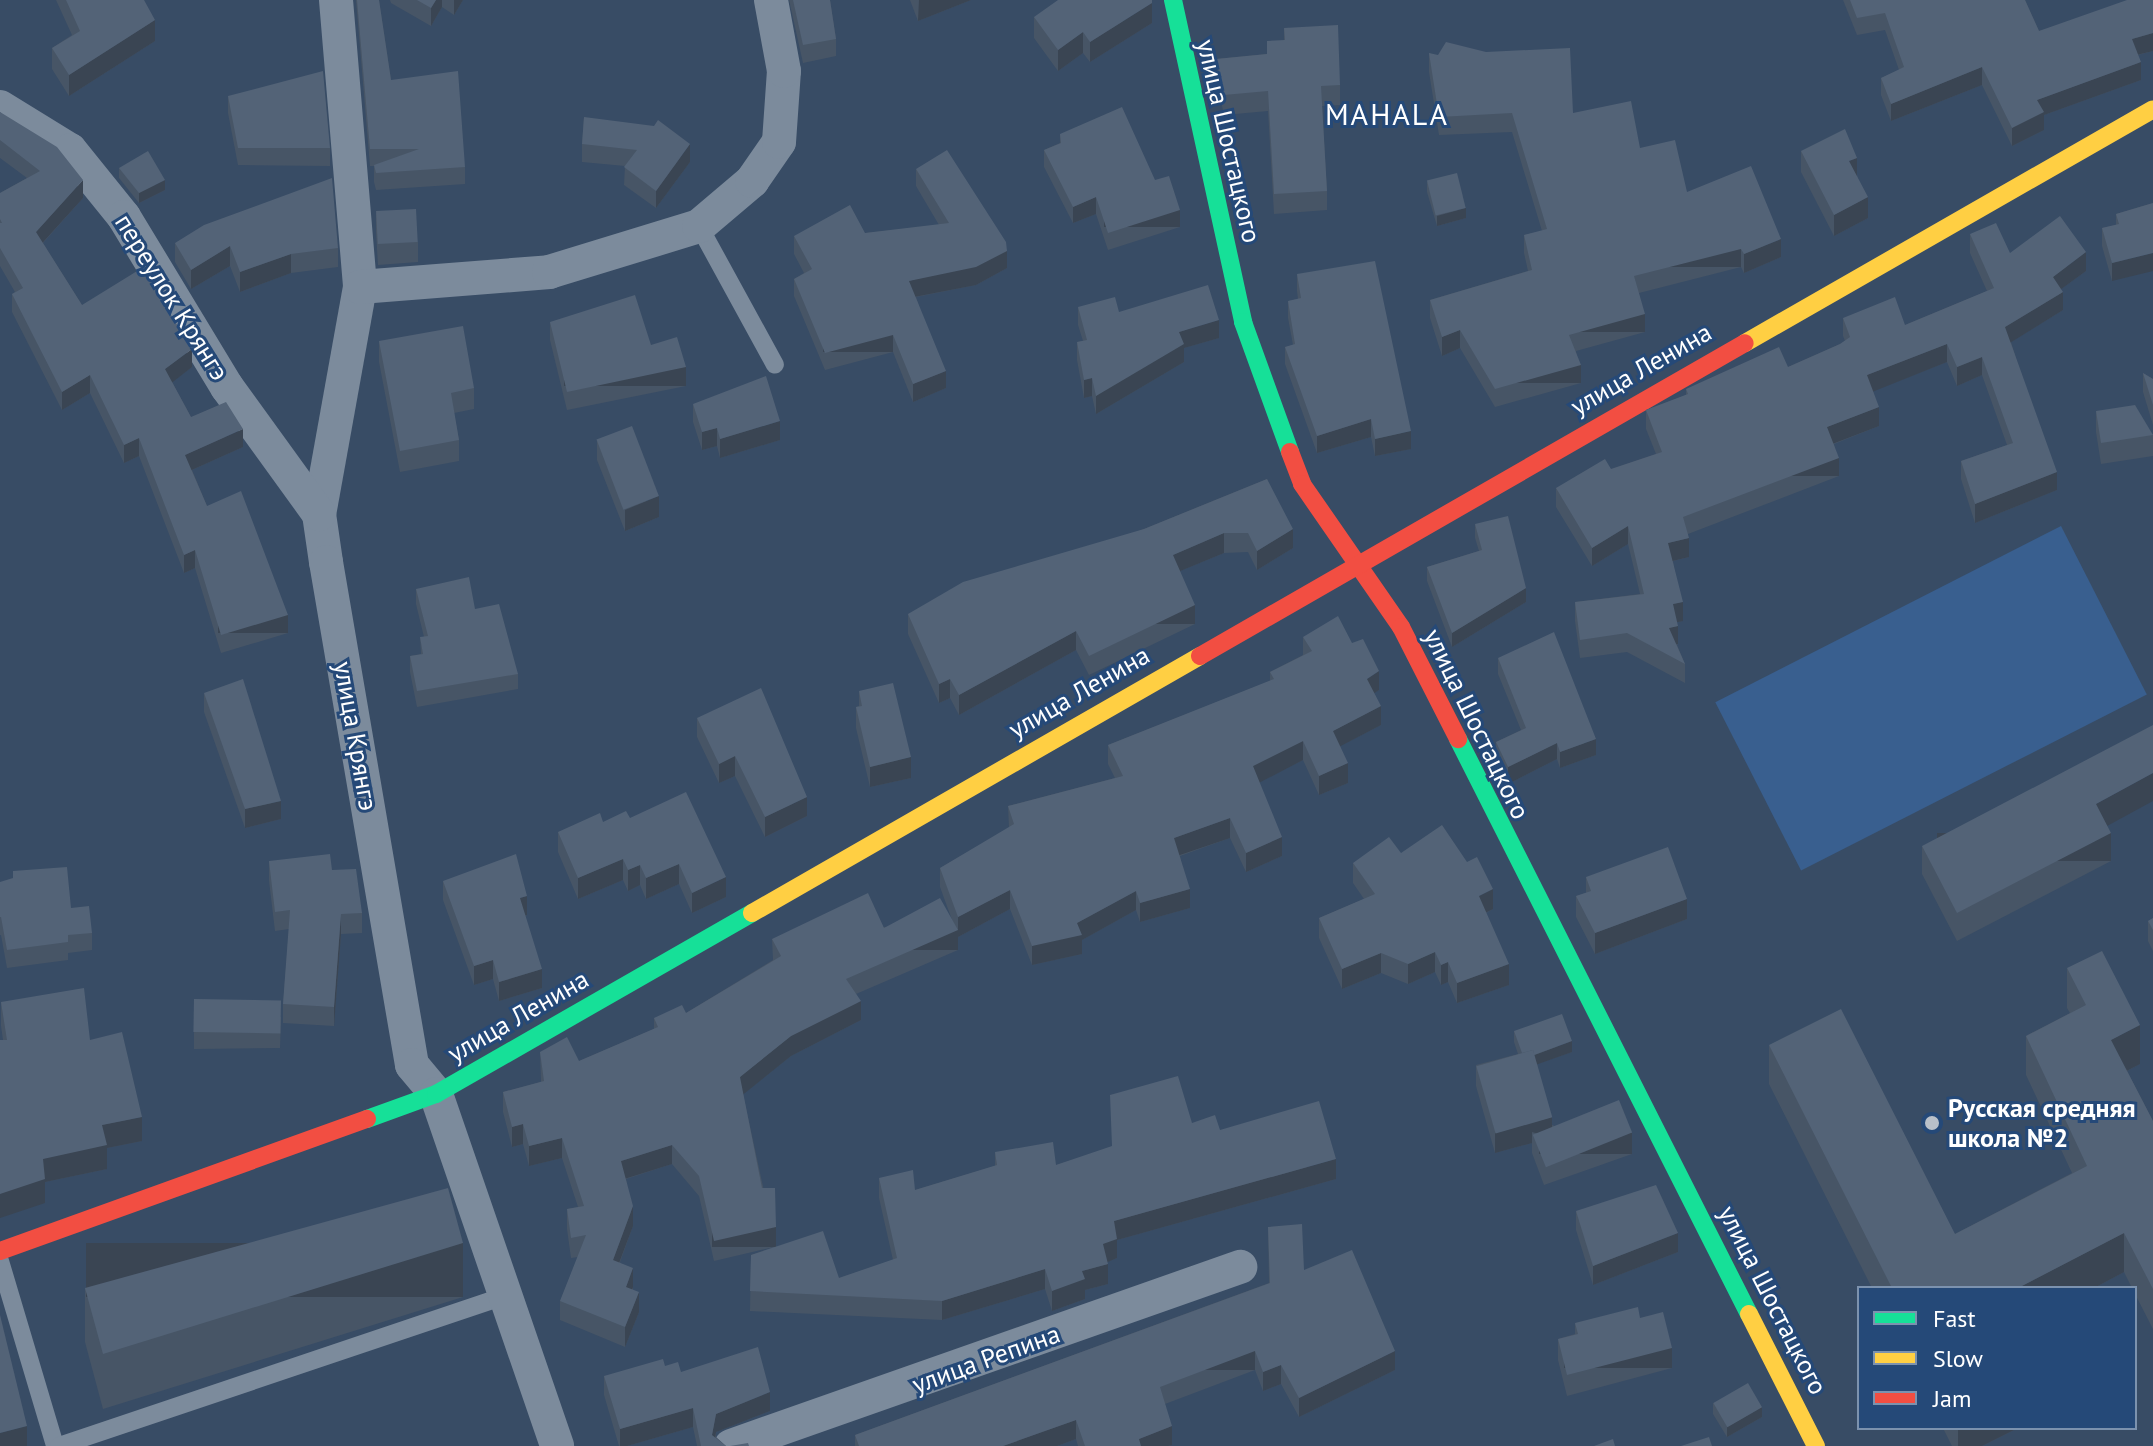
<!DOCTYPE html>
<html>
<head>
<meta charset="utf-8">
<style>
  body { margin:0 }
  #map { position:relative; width:2153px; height:1446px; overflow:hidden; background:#384c65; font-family:"PT Sans",sans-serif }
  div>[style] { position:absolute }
  .green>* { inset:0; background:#395f8f; transform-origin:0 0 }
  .lane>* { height:18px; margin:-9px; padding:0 9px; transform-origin:9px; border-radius:9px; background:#7c8b9c }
  .street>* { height:34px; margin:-17px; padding:0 17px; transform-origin:17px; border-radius:17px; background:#7c8b9c }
  .fast>* { height:18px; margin:-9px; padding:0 9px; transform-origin:9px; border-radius:9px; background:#16e098 }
  .slow>* { height:18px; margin:-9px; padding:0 9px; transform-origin:9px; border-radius:9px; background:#ffcf43 }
  .jam>* { height:18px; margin:-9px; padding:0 9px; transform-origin:9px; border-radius:9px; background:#f24e42 }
  .wall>* { inset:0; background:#475566 }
  .shaded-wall>* { inset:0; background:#3a4553; transform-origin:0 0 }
  .building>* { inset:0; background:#536377; transform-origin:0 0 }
  .dots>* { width:22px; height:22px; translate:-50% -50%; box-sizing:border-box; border:4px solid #254978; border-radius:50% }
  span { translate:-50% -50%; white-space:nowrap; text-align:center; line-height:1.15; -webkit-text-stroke:6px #254978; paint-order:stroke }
  .street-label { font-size:26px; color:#fff }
  .poi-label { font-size:26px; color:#fff; font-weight:700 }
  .left { translate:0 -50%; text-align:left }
  .quarter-label { font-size:30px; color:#fff; letter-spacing:2px }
  .legend { position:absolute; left:1857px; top:1286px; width:280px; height:144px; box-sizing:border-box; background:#254978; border:2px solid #7c92ae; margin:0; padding:10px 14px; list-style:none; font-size:24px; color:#fff }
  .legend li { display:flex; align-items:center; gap:16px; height:40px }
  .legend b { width:40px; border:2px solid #7c92ae }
</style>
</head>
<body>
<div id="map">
  <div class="green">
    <div style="left:2061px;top:526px;width:189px;height:388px;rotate:63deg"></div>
  </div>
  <div class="lane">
    <div style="left:699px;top:226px;width:158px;rotate:61.3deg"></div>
    <div style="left:0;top:1261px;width:193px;rotate:73.4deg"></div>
    <div style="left:59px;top:1446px;width:467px;rotate:-18.6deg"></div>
  </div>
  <div class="street">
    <div style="left:336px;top:0;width:288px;rotate:85.2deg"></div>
    <div style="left:360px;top:287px;width:231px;rotate:100.2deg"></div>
    <div style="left:319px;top:514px;width:49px;rotate:81.7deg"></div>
    <div style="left:326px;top:562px;width:510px;rotate:80.3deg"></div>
    <div style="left:412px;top:1065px;width:38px;rotate:50deg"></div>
    <div style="left:436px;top:1094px;width:372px;rotate:71deg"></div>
    <div style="left:0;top:107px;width:82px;rotate:31.6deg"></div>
    <div style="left:70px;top:150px;width:86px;rotate:51.1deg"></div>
    <div style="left:124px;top:217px;width:199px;rotate:58.8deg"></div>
    <div style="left:227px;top:387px;width:157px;rotate:54.1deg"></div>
    <div style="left:360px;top:287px;width:190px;rotate:-4.5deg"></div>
    <div style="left:549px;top:272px;width:157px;rotate:-17deg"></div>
    <div style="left:699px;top:226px;width:70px;rotate:-40.3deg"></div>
    <div style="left:752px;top:181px;width:47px;rotate:-55.3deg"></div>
    <div style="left:779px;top:142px;width:71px;rotate:-86deg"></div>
    <div style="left:784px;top:71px;width:72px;rotate:-100.4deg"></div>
    <div style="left:731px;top:1446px;width:540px;rotate:-19.38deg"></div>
  </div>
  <div class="fast">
    <div style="left:1173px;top:0;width:330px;rotate:77.7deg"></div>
    <div style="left:1243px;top:322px;width:138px;rotate:70.1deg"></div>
    <div style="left:1458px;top:739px;width:644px;rotate:63.16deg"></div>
    <div style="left:367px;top:1119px;width:73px;rotate:-19.9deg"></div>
    <div style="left:436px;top:1094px;width:364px;rotate:-29.8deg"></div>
  </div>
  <div class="slow">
    <div style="left:1745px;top:343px;width:470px;rotate:-29.8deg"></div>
    <div style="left:752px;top:913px;width:516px;rotate:-29.84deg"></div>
    <div style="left:1749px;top:1314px;width:148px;rotate:63.1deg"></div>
  </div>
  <div class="jam">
    <div style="left:1290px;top:452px;width:34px;rotate:69deg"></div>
    <div style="left:1302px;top:484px;width:174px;rotate:55.3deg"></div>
    <div style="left:1401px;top:627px;width:126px;rotate:63deg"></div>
    <div style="left:1200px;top:656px;width:628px;rotate:-29.87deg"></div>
    <div style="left:0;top:1251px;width:390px;rotate:-19.8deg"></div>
  </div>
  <div class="wall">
    <div style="clip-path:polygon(56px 0,144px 0,155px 41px,69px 96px,52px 69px,52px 48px,72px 35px)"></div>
    <div style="clip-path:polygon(356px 0,379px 0,391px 80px,465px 167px,465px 184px,376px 190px,374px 182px,374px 166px,370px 166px)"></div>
    <div style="clip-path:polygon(390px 0,463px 0,454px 15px,442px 7px,431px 26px,391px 3px)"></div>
    <div style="clip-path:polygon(789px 0,830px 0,836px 39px,836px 56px,803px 63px)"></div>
    <div style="clip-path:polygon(910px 0,971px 0,918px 21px)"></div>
    <div style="clip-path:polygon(1843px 0,2025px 0,2039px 31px,2153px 0,2153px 51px,2138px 55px,2141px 80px,2044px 115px,2044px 130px,2012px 146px,1982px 85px,1891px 121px,1881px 95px,1881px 78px,1899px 70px,1885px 30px,1857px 35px)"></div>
    <div style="clip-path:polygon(1034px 17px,1152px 23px,1090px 62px,1083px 53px,1058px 71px,1034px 38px)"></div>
    <div style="clip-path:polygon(1284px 28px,1340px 85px,1340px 105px,1322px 106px,1327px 191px,1327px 210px,1274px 214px,1268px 111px,1224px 115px,1216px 78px,1216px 59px,1267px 54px,1284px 40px)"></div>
    <div style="clip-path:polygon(1429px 53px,1573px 113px,1640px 148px,1687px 192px,1781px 257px,1744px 273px,1741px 267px,1639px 293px,1645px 332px,1576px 351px,1581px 383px,1495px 407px,1460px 348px,1442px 356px,1430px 318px,1430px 300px,1528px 271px,1524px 253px,1524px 235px,1542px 231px,1512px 132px,1439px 135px,1429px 72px)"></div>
    <div style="clip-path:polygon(228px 96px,330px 148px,330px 166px,238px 165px,228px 113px)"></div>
    <div style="clip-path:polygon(0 112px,83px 198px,43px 243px,82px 305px,192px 367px,172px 382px,191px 417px,243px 447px,192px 470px,207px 506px,288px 633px,221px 653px,195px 568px,184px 573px,139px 456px,124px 463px,90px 393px,62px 410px,12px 312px,12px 294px,15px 292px,0 266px,0 193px,27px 178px,0 158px)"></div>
    <div style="clip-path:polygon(584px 117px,690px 162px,656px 208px,624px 185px,625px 166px,582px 162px,582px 144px)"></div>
    <div style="clip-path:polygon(1060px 134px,1155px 180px,1180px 227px,1108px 250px,1096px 214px,1073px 223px,1044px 167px,1044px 150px,1060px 143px)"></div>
    <div style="clip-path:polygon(1801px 151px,1857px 175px,1868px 218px,1834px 236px,1801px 172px)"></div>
    <div style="clip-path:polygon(119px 168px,165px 190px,139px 203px,119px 178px)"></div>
    <div style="clip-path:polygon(916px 169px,1007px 268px,976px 285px,916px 297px,946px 388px,913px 402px,893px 352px,825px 370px,794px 296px,794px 279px,804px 273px,794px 254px,794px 236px,865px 233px,939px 225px,916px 186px)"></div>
    <div style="clip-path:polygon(1427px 182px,1466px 218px,1437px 226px,1427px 192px)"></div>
    <div style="clip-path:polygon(2153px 203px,2112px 281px,2102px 246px,2102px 228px,2116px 225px,2116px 214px)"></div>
    <div style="clip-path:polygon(376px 212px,418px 242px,418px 262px,378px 265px,376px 232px)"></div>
    <div style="clip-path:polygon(1970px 234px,2010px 253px,2086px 271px,2061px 289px,2063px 310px,2011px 342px,2057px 490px,1975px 523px,1961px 479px,1961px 461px,2007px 445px,1982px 375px,1957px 386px,1947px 362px,1873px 391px,1879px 426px,1834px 444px,1839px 476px,1688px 534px,1689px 557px,1673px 561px,1683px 621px,1677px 622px,1678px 644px,1677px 645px,1685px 664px,1685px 683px,1627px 652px,1580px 658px,1575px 621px,1575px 602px,1640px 594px,1628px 544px,1592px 566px,1556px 507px,1556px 488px,1656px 454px,1646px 429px,1646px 410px,1686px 395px,1686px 389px,1788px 367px,1840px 344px,1845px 341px,1843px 336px,1843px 318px,1905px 325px,1987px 291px,1970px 253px)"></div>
    <div style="clip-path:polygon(175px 243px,338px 248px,338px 267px,291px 273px,240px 292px,230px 266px,191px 289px,175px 262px)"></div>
    <div style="clip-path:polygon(1297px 274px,1411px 449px,1375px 456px,1371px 437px,1317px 453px,1285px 364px,1285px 347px,1293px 345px,1288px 318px,1288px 301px,1298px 299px,1297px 291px)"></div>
    <div style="clip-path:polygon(1078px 307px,1119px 312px,1219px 338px,1184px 348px,1184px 362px,1096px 414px,1092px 396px,1084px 398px,1077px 360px,1077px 342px,1083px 341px,1078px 325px)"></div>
    <div style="clip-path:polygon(550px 322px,651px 345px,686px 386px,567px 410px,550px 340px)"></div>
    <div style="clip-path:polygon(379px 341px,474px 388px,474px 409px,454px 413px,459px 440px,459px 461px,400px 472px,379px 362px)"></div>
    <div style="clip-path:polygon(2143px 373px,2153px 379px,2153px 425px,2143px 392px)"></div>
    <div style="clip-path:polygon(693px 404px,780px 440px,720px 458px,717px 446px,702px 450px,693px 422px)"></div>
    <div style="clip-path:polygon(2096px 411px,2153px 434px,2153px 456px,2101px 464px,2096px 432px)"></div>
    <div style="clip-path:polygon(597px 440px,659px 517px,625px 531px,597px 460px)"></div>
    <div style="clip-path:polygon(1267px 479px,1293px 548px,1257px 570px,1248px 552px,1224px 553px,1180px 571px,1195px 624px,1089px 675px,1076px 650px,959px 715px,950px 698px,939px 703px,908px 634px,908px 614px,1144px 529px)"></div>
    <div style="clip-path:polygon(1475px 524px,1526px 602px,1452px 647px,1427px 581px,1427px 567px,1479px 551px,1475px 538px)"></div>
    <div style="clip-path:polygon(416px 589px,475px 609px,518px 674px,518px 689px,417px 707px,410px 672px,410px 656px,421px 654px,420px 637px,424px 637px,416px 604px)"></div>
    <div style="clip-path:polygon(1303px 637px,1379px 690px,1374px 693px,1381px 725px,1340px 746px,1348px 783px,1319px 795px,1303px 760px,1259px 782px,1282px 856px,1246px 872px,1230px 838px,1180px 856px,1190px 908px,1140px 922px,1136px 910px,1082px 940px,1082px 954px,1032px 965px,1010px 909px,958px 937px,958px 935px,958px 950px,856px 994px,861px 1020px,791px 1056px,743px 1094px,776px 1247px,839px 1278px,893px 1260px,879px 1198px,879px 1178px,915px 1190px,995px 1166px,995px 1152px,1056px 1165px,1192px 1123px,1220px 1130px,1336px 1179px,1117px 1240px,1117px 1258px,1107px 1262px,1108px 1284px,1085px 1290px,1085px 1299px,1052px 1311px,1045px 1289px,942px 1320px,750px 1311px,751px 1255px,774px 1247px,714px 1261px,699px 1196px,672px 1164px,626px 1179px,633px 1226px,620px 1262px,633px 1287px,633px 1289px,639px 1312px,625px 1347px,560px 1320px,560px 1301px,578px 1257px,571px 1258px,567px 1229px,567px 1209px,578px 1207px,562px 1158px,529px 1166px,523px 1144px,512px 1147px,503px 1112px,503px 1092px,541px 1082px,540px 1052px,579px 1061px,654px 1029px,654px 1018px,686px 1013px,773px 960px,772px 939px,952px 920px,940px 887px,940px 868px,1009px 828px,1008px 806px,1115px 778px,1108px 764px,1108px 745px,1270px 681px,1270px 672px,1303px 655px)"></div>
    <div style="clip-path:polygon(1498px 658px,1596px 755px,1560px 768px,1557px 759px,1508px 784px,1496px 758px,1496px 742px,1521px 730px,1498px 674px)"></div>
    <div style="clip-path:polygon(859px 691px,911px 778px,870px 787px,856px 728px,856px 707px,859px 706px)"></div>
    <div style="clip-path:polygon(204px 693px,281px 819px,245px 828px,204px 712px)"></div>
    <div style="clip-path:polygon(697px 718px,807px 816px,765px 837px,735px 776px,719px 783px,697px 737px)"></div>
    <div style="clip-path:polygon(630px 818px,726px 897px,692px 913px,679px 884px,646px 899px,640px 885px,628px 891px,623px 880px,578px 899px,558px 852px,558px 832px,603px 822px)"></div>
    <div style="clip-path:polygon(2107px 826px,2111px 861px,1957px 941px,1922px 874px,1922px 846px)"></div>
    <div style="clip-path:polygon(1401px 853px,1493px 909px,1486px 913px,1509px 985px,1457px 1003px,1448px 982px,1441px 985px,1435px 972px,1408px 984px,1381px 973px,1342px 989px,1319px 938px,1319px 918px,1364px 899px,1353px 883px,1353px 863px)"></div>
    <div style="clip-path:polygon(269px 861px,332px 870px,362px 913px,362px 933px,341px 934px,334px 1026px,283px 1023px,283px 1004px,289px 929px,275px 931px,269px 881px)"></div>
    <div style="clip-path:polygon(1586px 877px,1687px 919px,1595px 954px,1576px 917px,1576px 896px,1586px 893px)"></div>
    <div style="clip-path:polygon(443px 881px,527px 915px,525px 916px,542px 988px,499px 1001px,493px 979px,474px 985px,443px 900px)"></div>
    <div style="clip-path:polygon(0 882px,71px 908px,92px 933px,92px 950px,68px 953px,68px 960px,7px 968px,1px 935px,0 935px)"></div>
    <div style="clip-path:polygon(2153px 918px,2153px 951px,2148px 941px,2148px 921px)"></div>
    <div style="clip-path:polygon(2067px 968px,2140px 1064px,2127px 1071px,2153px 1121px,2153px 1329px,2135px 1294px,2135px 1288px,2132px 1288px,2124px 1272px,2094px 1288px,1872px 1288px,1769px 1084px,1769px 1045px,1955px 1234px,2072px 1173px,2026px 1075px,2026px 1036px,2070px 1013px,2067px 1008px)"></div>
    <div style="clip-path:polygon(194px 999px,281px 1017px,280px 1048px,194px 1049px)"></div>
    <div style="clip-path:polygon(1px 1002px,90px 1040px,142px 1141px,107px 1148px,107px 1169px,45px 1182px,45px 1203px,3px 1040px,1px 1026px)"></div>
    <div style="clip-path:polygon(1514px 1031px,1572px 1052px,1537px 1064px,1552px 1125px,1632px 1154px,1544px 1185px,1532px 1153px,1532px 1143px,1495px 1153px,1476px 1086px,1476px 1065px,1518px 1054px,1514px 1042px)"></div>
    <div style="clip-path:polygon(1576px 1211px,1678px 1252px,1593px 1285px,1576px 1230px)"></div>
    <div style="clip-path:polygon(1268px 1227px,1304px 1270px,1395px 1370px,1299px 1417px,1281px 1384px,1263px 1391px,1255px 1370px,1165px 1404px,1172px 1445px,1168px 1446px,1078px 1446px,1076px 1439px,1057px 1446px,855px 1446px,855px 1435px,1269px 1283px)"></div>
    <div style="clip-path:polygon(85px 1288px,463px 1297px,103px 1409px,85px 1342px)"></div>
    <div style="clip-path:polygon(1640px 1318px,1672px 1368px,1567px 1396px,1558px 1360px,1558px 1339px,1575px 1334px,1575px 1323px)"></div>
    <div style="clip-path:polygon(665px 1366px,681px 1372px,770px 1411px,716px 1432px,716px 1437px,726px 1446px,697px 1446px,693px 1427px,627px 1446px,619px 1446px,604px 1395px,604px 1376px)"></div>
    <div style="clip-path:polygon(1713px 1403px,1762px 1417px,1727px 1437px,1713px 1414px)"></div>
    <div style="clip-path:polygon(1943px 1428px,2018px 1428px,1982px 1446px,1952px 1446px)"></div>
  </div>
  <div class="shaded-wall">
    <div style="clip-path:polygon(436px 0,442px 0,442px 7px,431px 26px,431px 8px)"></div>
    <div style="clip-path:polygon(454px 0,463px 0,454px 15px)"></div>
    <div style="clip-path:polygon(919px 0,971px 0,918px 21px)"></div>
    <div style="clip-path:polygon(1152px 3px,1152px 23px,1090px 62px,1090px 42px)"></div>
    <div style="clip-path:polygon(155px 20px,155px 41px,69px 96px,69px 75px)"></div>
    <div style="clip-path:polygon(1083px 32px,1083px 53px,1058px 71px,1058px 50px)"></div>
    <div style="clip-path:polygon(2153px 33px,2153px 51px,2132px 56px,2132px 39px)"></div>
    <div style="clip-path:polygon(2141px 62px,2141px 80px,2044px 115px,2044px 130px,2012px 146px,2012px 128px,2037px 100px)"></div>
    <div style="clip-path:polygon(1982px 67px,1982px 85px,1891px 121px,1891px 104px)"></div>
    <div style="clip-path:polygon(690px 144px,690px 162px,656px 208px,656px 191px)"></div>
    <div style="clip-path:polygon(1857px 158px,1857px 179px,1849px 161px)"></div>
    <div style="clip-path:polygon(83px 180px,83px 198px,36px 250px,36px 232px)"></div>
    <div style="clip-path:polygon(165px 180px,165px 190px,139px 203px,139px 193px)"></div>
    <div style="clip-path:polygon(1096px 197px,1096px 214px,1073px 223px,1073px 207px)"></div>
    <div style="clip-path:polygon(1868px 197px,1868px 218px,1834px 236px,1834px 215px)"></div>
    <div style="clip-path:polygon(1466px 208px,1466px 218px,1437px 226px,1437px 216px)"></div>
    <div style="left:1180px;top:210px;width:17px;height:76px;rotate:90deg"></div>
    <div style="clip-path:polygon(1781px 239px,1781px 257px,1744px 273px,1744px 254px)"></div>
    <div style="clip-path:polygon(230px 246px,230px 266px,191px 289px,191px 270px)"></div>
    <div style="left:1741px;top:249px;width:18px;height:110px;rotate:90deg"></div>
    <div style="clip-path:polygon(1007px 251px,1007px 268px,976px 285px,909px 298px,909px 281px)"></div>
    <div style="clip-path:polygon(2086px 252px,2086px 271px,2053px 295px,2053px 277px)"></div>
    <div style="clip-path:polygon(2153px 253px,2153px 271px,2112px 281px,2112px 263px)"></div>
    <div style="clip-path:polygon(291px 254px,291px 273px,240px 292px,240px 272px)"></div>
    <div style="clip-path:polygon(2063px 292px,2063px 310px,2005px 346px,2005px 327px)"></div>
    <div style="left:1645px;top:314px;width:18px;height:79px;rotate:90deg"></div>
    <div style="clip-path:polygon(1219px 320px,1219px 338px,1184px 348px,1184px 362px,1096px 414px,1096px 396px,1179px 332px)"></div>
    <div style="clip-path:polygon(1460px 330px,1460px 348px,1442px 356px,1442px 337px)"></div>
    <div style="left:893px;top:335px;width:17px;height:70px;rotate:90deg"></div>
    <div style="clip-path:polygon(1947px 344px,1947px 362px,1867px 394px,1867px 375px)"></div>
    <div style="clip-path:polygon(192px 349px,192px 367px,165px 388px,165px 369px)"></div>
    <div style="clip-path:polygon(1982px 357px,1982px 375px,1957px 386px,1957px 367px)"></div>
    <div style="left:1581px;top:365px;width:18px;height:89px;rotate:90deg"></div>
    <div style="left:686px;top:367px;width:19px;height:122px;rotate:90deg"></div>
    <div style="clip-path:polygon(946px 371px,946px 388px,913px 402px,913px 384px)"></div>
    <div style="clip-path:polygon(90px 375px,90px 393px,62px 410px,62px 392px)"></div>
    <div style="clip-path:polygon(1092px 378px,1092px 396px,1084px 398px,1084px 380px)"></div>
    <div style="clip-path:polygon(1879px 407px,1879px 426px,1827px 446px,1827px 427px)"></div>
    <div style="clip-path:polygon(1371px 419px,1371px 437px,1317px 453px,1317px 436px)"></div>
    <div style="clip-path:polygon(780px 421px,780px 440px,720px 458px,720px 439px)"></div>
    <div style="clip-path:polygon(717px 428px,717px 446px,702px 450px,702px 432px)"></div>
    <div style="clip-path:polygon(243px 429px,243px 447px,185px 473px,185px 455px)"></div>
    <div style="clip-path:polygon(1411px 431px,1411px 449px,1375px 456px,1375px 439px)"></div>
    <div style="clip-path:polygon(139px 438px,139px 456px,124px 463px,124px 445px)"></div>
    <div style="left:1839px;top:458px;width:18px;height:167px;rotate:90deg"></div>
    <div style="clip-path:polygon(2057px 472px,2057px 490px,1975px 523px,1975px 504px)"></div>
    <div style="clip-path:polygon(659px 496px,659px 517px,625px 531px,625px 510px)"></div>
    <div style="clip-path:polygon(1628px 526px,1628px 544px,1592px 566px,1592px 548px)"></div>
    <div style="clip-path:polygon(1293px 529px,1293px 548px,1257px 570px,1257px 551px)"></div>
    <div style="clip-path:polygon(1224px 533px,1224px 553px,1173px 574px,1173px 555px)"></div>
    <div style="clip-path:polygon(1689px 538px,1689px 557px,1668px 562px,1668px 543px)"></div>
    <div style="clip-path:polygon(195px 550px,195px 568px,184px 573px,184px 555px)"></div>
    <div style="clip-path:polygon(1526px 588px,1526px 602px,1452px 647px,1452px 633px)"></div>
    <div style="clip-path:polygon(1683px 602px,1683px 621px,1673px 623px,1673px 604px)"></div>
    <div style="left:1195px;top:605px;width:19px;height:118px;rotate:90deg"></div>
    <div style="left:288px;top:615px;width:18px;height:70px;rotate:90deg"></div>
    <div style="clip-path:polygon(1678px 626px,1678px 644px,1669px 646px,1669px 628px)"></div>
    <div style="clip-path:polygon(1076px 631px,1076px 650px,959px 715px,959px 695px)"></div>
    <div style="clip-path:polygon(1379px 671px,1379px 690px,1367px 698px,1367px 679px)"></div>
    <div style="clip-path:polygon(950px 679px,950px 698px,939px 703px,939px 684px)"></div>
    <div style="clip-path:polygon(1381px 706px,1381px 725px,1333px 750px,1333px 731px)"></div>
    <div style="clip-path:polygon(1596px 739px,1596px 755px,1560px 768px,1560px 752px)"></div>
    <div style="clip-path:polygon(1303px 741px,1303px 760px,1253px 786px,1253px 766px)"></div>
    <div style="clip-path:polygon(1557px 743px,1557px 759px,1508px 784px,1508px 767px)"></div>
    <div style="clip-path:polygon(735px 756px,735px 776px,719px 783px,719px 764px)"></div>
    <div style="clip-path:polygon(911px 757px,911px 778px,870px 787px,870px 767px)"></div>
    <div style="clip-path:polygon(1348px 763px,1348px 783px,1319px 795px,1319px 776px)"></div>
    <div style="clip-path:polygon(2153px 773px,2153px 801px,2096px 832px,2096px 804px)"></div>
    <div style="clip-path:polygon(807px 797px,807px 816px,765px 837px,765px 817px)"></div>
    <div style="clip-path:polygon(281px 801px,281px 819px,245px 828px,245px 809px)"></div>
    <div style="clip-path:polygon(1230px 818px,1230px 838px,1174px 857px,1174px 838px)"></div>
    <div style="left:2111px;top:833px;width:28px;height:174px;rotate:90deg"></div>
    <div style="clip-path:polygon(1282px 837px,1282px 856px,1246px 872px,1246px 853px)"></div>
    <div style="clip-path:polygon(623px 859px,623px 880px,578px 899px,578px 878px)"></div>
    <div style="clip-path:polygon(679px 864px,679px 884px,646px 899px,646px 878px)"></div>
    <div style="clip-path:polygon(640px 865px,640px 885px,628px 891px,628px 870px)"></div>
    <div style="clip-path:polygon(726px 877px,726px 897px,692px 913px,692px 893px)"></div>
    <div style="clip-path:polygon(1190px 889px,1190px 908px,1140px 922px,1140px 903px)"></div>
    <div style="clip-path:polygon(1493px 889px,1493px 909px,1479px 916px,1479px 896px)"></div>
    <div style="clip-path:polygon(1010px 890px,1010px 909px,958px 937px,958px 917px)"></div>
    <div style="clip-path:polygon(1136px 891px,1136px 910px,1082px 940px,1082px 954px,1032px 965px,1032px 946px,1077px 923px)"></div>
    <div style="clip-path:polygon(527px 896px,527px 915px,520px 917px,520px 898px)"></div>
    <div style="clip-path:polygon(1687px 899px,1687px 919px,1595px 954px,1595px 933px)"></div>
    <div style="clip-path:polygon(341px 914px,341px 934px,334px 1026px,334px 1007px)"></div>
    <div style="left:958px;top:930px;width:20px;height:122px;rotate:90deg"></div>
    <div style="clip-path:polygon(1435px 952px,1435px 972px,1408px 984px,1408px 964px)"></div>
    <div style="clip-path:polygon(1381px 953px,1381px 973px,1342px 989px,1342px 969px)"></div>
    <div style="clip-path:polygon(493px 960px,493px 979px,474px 985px,474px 966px)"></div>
    <div style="clip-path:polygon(1448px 962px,1448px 982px,1441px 985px,1441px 965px)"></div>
    <div style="clip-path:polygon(1509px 964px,1509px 985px,1457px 1003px,1457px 983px)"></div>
    <div style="clip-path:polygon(542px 969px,542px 988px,499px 1001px,499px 982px)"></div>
    <div style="clip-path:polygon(861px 1001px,861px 1020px,791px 1056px,740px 1097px,740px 1077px,791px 1036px)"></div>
    <div style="clip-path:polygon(2140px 1025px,2140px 1064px,2111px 1079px,2111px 1040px)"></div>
    <div style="clip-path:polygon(1572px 1041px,1572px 1052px,1524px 1069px,1524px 1059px)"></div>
    <div style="clip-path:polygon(142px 1117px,142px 1141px,107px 1148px,107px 1169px,45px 1182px,45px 1203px,0 1218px,0 1194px,43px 1159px,102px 1125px)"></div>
    <div style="clip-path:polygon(1552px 1117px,1552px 1138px,1532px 1132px,1532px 1143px,1495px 1153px,1495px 1133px)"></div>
    <div style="clip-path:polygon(523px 1124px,523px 1144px,512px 1147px,512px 1127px)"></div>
    <div style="left:1632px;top:1133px;width:21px;height:93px;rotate:90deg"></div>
    <div style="clip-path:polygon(562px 1138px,562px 1158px,529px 1166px,529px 1146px)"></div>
    <div style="clip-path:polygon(672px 1145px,672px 1164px,621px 1180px,621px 1161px)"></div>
    <div style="clip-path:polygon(1336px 1159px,1336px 1179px,1117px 1240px,1117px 1258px,1103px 1264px,1103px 1244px,1114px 1221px)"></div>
    <div style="clip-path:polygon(633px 1206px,633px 1226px,613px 1279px,613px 1260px)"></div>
    <div style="left:776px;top:1227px;width:20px;height:64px;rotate:90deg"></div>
    <div style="clip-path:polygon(1678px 1233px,1678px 1252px,1593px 1285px,1593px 1266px)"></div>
    <div style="clip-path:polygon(2124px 1233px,2124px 1272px,2094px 1288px,2018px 1288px)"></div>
    <div style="left:463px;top:1243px;width:54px;height:377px;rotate:90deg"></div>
    <div style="clip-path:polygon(1108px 1264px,1108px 1284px,1085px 1290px,1085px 1299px,1052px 1311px,1052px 1291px,1082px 1271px)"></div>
    <div style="clip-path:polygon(633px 1268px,633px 1287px,626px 1306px,626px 1287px)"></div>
    <div style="clip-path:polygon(1045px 1269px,1045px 1289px,942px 1320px,942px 1301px)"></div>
    <div style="clip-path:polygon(639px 1292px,639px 1312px,625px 1347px,625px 1327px)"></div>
    <div style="left:1672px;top:1348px;width:20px;height:108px;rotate:90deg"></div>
    <div style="left:1255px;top:1351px;width:19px;height:102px;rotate:90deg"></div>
    <div style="clip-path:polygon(1395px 1351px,1395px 1370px,1299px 1417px,1299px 1398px)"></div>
    <div style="clip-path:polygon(1281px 1365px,1281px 1384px,1263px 1391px,1263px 1372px)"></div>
    <div style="clip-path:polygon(770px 1392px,770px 1411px,716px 1432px,714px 1446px,712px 1435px,716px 1414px)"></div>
    <div style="clip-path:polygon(1762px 1407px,1762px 1417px,1727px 1437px,1727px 1427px)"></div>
    <div style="clip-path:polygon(693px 1408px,693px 1427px,627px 1446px,620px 1446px,620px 1429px)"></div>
    <div style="clip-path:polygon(1076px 1420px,1076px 1439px,1057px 1446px,1003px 1446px)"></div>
    <div style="clip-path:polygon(27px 1426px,27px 1446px,0 1446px,0 1433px)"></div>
    <div style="clip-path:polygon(1172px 1426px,1172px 1445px,1168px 1446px,1139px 1446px,1139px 1439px)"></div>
    <div style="clip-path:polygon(1958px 1428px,2018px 1428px,1982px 1446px,1958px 1446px)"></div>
  </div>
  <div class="building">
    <div style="clip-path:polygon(66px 0,144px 0,155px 20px,69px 75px,52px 48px,80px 31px)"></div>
    <div style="clip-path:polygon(357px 0,379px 0,391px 80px,458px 71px,465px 167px,376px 173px,374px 165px,419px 149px,370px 149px)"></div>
    <div style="clip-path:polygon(417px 0,436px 0,431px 8px)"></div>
    <div style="clip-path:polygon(793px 0,830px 0,836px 39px,803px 45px)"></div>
    <div style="clip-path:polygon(1058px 0,1152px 0,1152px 3px,1090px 42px,1083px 32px,1058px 50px,1034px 17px)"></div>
    <div style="clip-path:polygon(1850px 0,2025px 0,2039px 31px,2127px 0,2153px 0,2153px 33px,2132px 39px,2141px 62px,2037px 100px,2044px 112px,2012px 128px,1982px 67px,1891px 104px,1881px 78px,1904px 67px,1885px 13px,1857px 18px)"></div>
    <div style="clip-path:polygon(1338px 25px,1340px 85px,1321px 86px,1327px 191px,1274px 194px,1268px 91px,1224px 95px,1216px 59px,1267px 54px,1267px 41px,1285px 40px,1284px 28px)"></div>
    <div style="clip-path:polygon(1446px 42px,1486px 52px,1570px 48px,1573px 113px,1631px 101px,1640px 148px,1675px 140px,1687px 192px,1751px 166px,1781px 239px,1744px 254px,1741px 249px,1634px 276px,1645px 314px,1569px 335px,1581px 365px,1495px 389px,1460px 330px,1442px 337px,1430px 300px,1532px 270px,1524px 235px,1547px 229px,1512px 113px,1439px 117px,1429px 53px,1438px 55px)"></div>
    <div style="clip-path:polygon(323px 71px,330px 148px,238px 148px,228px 96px)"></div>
    <div style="clip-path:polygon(1122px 107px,1155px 180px,1169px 176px,1180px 210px,1108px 233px,1096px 197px,1073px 207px,1044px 150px,1061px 143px,1060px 134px)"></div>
    <div style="clip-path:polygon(0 112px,57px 147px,83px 180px,36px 232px,82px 305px,142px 268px,192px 349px,165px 369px,191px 417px,226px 402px,243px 429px,185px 455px,207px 506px,241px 491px,288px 615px,221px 635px,195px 550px,184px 555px,139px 438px,124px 445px,90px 375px,62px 392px,12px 294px,23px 288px,0 248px,0 223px,2px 223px,0 219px,0 193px,40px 171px,0 140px)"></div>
    <div style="clip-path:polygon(584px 117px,654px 126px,658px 120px,690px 144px,656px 191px,624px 167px,637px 150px,582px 144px)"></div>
    <div style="clip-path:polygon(1845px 129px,1857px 158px,1849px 161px,1868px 197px,1834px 215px,1801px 151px)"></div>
    <div style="clip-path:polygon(947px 150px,1006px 242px,1007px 251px,976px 267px,909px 281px,946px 371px,913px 384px,893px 335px,825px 353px,794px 279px,812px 269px,794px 236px,850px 205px,865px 233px,949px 223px,916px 169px)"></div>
    <div style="clip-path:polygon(148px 151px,165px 180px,139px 193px,119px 168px)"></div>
    <div style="left:1457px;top:173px;width:36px;height:31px;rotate:76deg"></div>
    <div style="clip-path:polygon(332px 178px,338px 248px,291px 254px,240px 272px,230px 246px,191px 270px,175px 243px,204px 225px)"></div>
    <div style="clip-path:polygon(2153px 203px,2153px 253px,2112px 263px,2102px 228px,2119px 224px,2116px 214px)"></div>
    <div style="left:416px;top:209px;width:33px;height:40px;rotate:87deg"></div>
    <div style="clip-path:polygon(2060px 216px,2086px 252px,2053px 277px,2063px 292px,2005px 327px,2057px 472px,1975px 504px,1961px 461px,2013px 443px,1982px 357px,1957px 367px,1947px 344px,1867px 375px,1879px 407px,1827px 427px,1839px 458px,1683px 517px,1689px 538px,1668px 543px,1683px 602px,1673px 604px,1678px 626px,1669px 628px,1685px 664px,1627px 633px,1580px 640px,1575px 602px,1644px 594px,1628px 526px,1592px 548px,1556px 488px,1605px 459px,1611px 469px,1662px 452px,1646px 410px,1688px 394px,1686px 389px,1779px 347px,1788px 367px,1840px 344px,1850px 337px,1843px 318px,1895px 297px,1905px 325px,1994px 288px,1970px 234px,1996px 223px,2010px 253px)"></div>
    <div style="clip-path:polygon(1375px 261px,1411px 431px,1375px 439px,1371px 419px,1317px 436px,1285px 347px,1295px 344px,1288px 301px,1301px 298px,1297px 274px)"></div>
    <div style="clip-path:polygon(1208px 285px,1219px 320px,1179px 332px,1184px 344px,1096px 396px,1092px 378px,1084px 380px,1077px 342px,1087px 340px,1078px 307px,1115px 297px,1119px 312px)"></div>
    <div style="clip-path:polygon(635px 295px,651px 345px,677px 337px,686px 367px,567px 392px,550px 322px)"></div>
    <div style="clip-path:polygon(463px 326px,474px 388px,451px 393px,459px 440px,400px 451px,379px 341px)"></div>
    <div style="clip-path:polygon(2143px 373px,2153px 379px,2153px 405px)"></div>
    <div style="clip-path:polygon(766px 376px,780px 421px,720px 439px,717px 428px,702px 432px,693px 404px)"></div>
    <div style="clip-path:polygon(2135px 405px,2153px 435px,2101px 443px,2096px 411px)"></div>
    <div style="left:632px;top:426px;width:75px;height:38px;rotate:69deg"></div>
    <div style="clip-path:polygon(1267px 479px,1293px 529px,1257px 551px,1248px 533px,1224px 533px,1173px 555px,1195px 605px,1089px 656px,1076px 631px,959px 695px,950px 679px,939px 684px,908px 614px,963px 582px,1144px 529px)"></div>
    <div style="clip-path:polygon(1508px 516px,1526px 588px,1452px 633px,1427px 567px,1482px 550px,1475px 524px)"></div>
    <div style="clip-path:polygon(469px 577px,475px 609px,499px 604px,518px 674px,417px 691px,410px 656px,423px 654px,420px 637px,428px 636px,416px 589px)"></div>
    <div style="clip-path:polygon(1338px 616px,1352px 643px,1363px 639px,1379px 671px,1367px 679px,1381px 706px,1333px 731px,1348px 763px,1319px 776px,1303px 741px,1253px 766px,1282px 837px,1246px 853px,1230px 818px,1174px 838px,1190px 889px,1140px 903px,1136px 891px,1077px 923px,1082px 935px,1032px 946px,1010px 890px,958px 917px,940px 868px,1014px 824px,1008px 806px,1123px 776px,1108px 745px,1274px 679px,1270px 672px,1312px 651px,1303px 637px)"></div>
    <div style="clip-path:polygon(1554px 632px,1596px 739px,1560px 752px,1557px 743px,1508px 767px,1496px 742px,1526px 728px,1498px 658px)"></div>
    <div style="clip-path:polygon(243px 679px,281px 801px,245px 809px,204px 693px)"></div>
    <div style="clip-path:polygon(893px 683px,911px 757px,870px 767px,856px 707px,862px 706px,859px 691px)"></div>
    <div style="clip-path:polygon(761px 688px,807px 797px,765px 817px,735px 756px,719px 764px,697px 718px)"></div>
    <div style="clip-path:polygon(2153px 725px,2153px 773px,2096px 804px,2111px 833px,1957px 913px,1922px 846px)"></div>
    <div style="clip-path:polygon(686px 792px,726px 877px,692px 893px,679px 864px,646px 878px,640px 865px,628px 870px,623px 859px,578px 878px,558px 832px,600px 813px,603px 822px,626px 811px,630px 818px)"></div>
    <div style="clip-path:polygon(1442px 825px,1467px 862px,1477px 857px,1493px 889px,1479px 896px,1509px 964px,1457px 983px,1448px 962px,1441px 965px,1435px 952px,1408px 964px,1381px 953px,1342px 969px,1319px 918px,1375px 894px,1353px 863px,1389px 837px,1401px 853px)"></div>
    <div style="clip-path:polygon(1668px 847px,1687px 899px,1595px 933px,1576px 896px,1591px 891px,1586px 877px)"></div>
    <div style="clip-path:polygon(330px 854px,332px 870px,356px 869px,362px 913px,341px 914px,334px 1007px,283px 1004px,290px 910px,275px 912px,269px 861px)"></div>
    <div style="clip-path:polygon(516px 854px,527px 896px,520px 898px,542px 969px,499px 982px,493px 960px,474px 966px,443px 881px)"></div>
    <div style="clip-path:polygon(67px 867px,71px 908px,89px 906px,92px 933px,68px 935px,68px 942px,7px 950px,1px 917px,0 917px,0 882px,13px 878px,13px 871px)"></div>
    <div style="clip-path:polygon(868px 893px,884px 928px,940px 898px,958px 930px,846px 979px,861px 1001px,791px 1036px,740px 1077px,762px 1188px,775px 1188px,776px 1227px,714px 1241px,699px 1176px,672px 1145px,621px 1161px,633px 1206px,613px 1260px,633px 1268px,626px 1287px,639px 1292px,625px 1327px,560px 1301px,586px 1235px,571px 1238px,567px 1209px,584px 1206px,562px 1138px,529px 1146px,523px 1124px,512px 1127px,503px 1092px,544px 1081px,540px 1052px,567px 1037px,579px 1061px,658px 1027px,654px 1018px,682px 1005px,686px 1013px,781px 956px,772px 939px)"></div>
    <div style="clip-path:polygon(2153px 918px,2153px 930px,2148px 921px)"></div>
    <div style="clip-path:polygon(2102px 951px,2140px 1025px,2111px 1040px,2153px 1121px,2153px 1289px,2124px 1233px,2018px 1288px,1892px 1288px,1769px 1045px,1841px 1009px,1955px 1234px,2087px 1166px,2026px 1036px,2086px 1005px,2067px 968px)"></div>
    <div style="clip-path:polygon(84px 988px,90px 1040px,122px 1032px,142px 1117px,102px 1125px,107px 1145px,43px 1159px,45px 1179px,0 1194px,0 1040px,7px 1040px,1px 1002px)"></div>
    <div style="left:194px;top:999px;width:87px;height:33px;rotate:1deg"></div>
    <div style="clip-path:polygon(1562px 1014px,1572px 1041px,1534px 1055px,1533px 1050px,1522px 1053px,1514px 1031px)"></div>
    <div style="left:1533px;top:1050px;width:70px;height:59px;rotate:74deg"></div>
    <div style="clip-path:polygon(1178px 1076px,1192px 1123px,1215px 1115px,1220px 1130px,1319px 1101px,1336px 1159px,1114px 1221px,1117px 1239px,1103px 1244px,1108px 1264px,1082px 1271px,1085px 1279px,1052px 1291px,1045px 1269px,942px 1301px,750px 1291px,751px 1255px,823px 1231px,839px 1278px,897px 1258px,879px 1178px,913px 1170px,915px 1190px,997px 1165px,995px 1152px,1053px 1142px,1056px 1165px,1112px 1146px,1110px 1095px)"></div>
    <div style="left:1619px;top:1100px;width:35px;height:93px;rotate:68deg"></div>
    <div style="clip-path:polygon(1656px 1185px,1678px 1233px,1593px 1266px,1576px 1211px)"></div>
    <div style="clip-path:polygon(448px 1188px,463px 1243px,103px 1354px,85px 1288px)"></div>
    <div style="clip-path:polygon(1302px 1224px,1304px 1270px,1352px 1250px,1395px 1351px,1299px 1398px,1281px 1365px,1263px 1372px,1255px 1351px,1160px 1387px,1172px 1426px,1139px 1439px,1141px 1446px,1085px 1446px,1076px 1420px,1003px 1446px,859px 1446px,855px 1435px,1270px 1283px,1268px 1227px)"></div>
    <div style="clip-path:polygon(1638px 1307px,1640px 1318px,1663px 1312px,1672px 1348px,1567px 1375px,1558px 1339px,1578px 1334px,1575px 1323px)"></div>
    <div style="clip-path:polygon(0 1315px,27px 1426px,0 1433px)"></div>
    <div style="clip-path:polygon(758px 1347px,770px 1392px,716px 1414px,712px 1435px,726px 1446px,701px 1446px,693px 1408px,620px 1429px,604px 1376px,663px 1359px,665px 1366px,678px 1362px,681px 1372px)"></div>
    <div style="left:1748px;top:1383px;width:28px;height:40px;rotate:60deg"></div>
    <div style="clip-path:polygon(1709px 1437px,1712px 1446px,1681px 1446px)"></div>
    <div style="clip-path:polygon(1613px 1439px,1615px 1446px,1594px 1446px)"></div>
    <div style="clip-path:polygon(748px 1443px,749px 1446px,730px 1446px)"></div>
  </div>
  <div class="dots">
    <div style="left:1932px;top:1123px;background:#b9c0c9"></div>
  </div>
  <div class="street-label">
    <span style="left:1229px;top:141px;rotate:77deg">улица Шостацкого</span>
    <span style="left:172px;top:297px;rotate:58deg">переулок Крянгэ</span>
    <span style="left:1641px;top:369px;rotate:-30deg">улица Ленина</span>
    <span style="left:1079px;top:692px;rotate:-30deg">улица Ленина</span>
    <span style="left:1477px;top:724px;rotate:64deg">улица Шостацкого</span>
    <span style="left:356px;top:736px;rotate:80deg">улица Крянгэ</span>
    <span style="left:518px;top:1016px;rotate:-30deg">улица Ленина</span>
    <span style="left:1773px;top:1300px;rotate:63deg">улица Шостацкого</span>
    <span style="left:986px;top:1359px;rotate:-20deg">улица Репина</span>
  </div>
  <div class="poi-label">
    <span class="left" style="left:1948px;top:1123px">Русская средняя<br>школа №2</span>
  </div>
  <div class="quarter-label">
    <span style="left:1387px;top:114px">MAHALA</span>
  </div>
  <ul class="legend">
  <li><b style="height:10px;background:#16e098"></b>Fast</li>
  <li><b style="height:10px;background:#ffcf43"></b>Slow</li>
  <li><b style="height:10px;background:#f24e42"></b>Jam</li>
  </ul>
</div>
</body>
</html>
